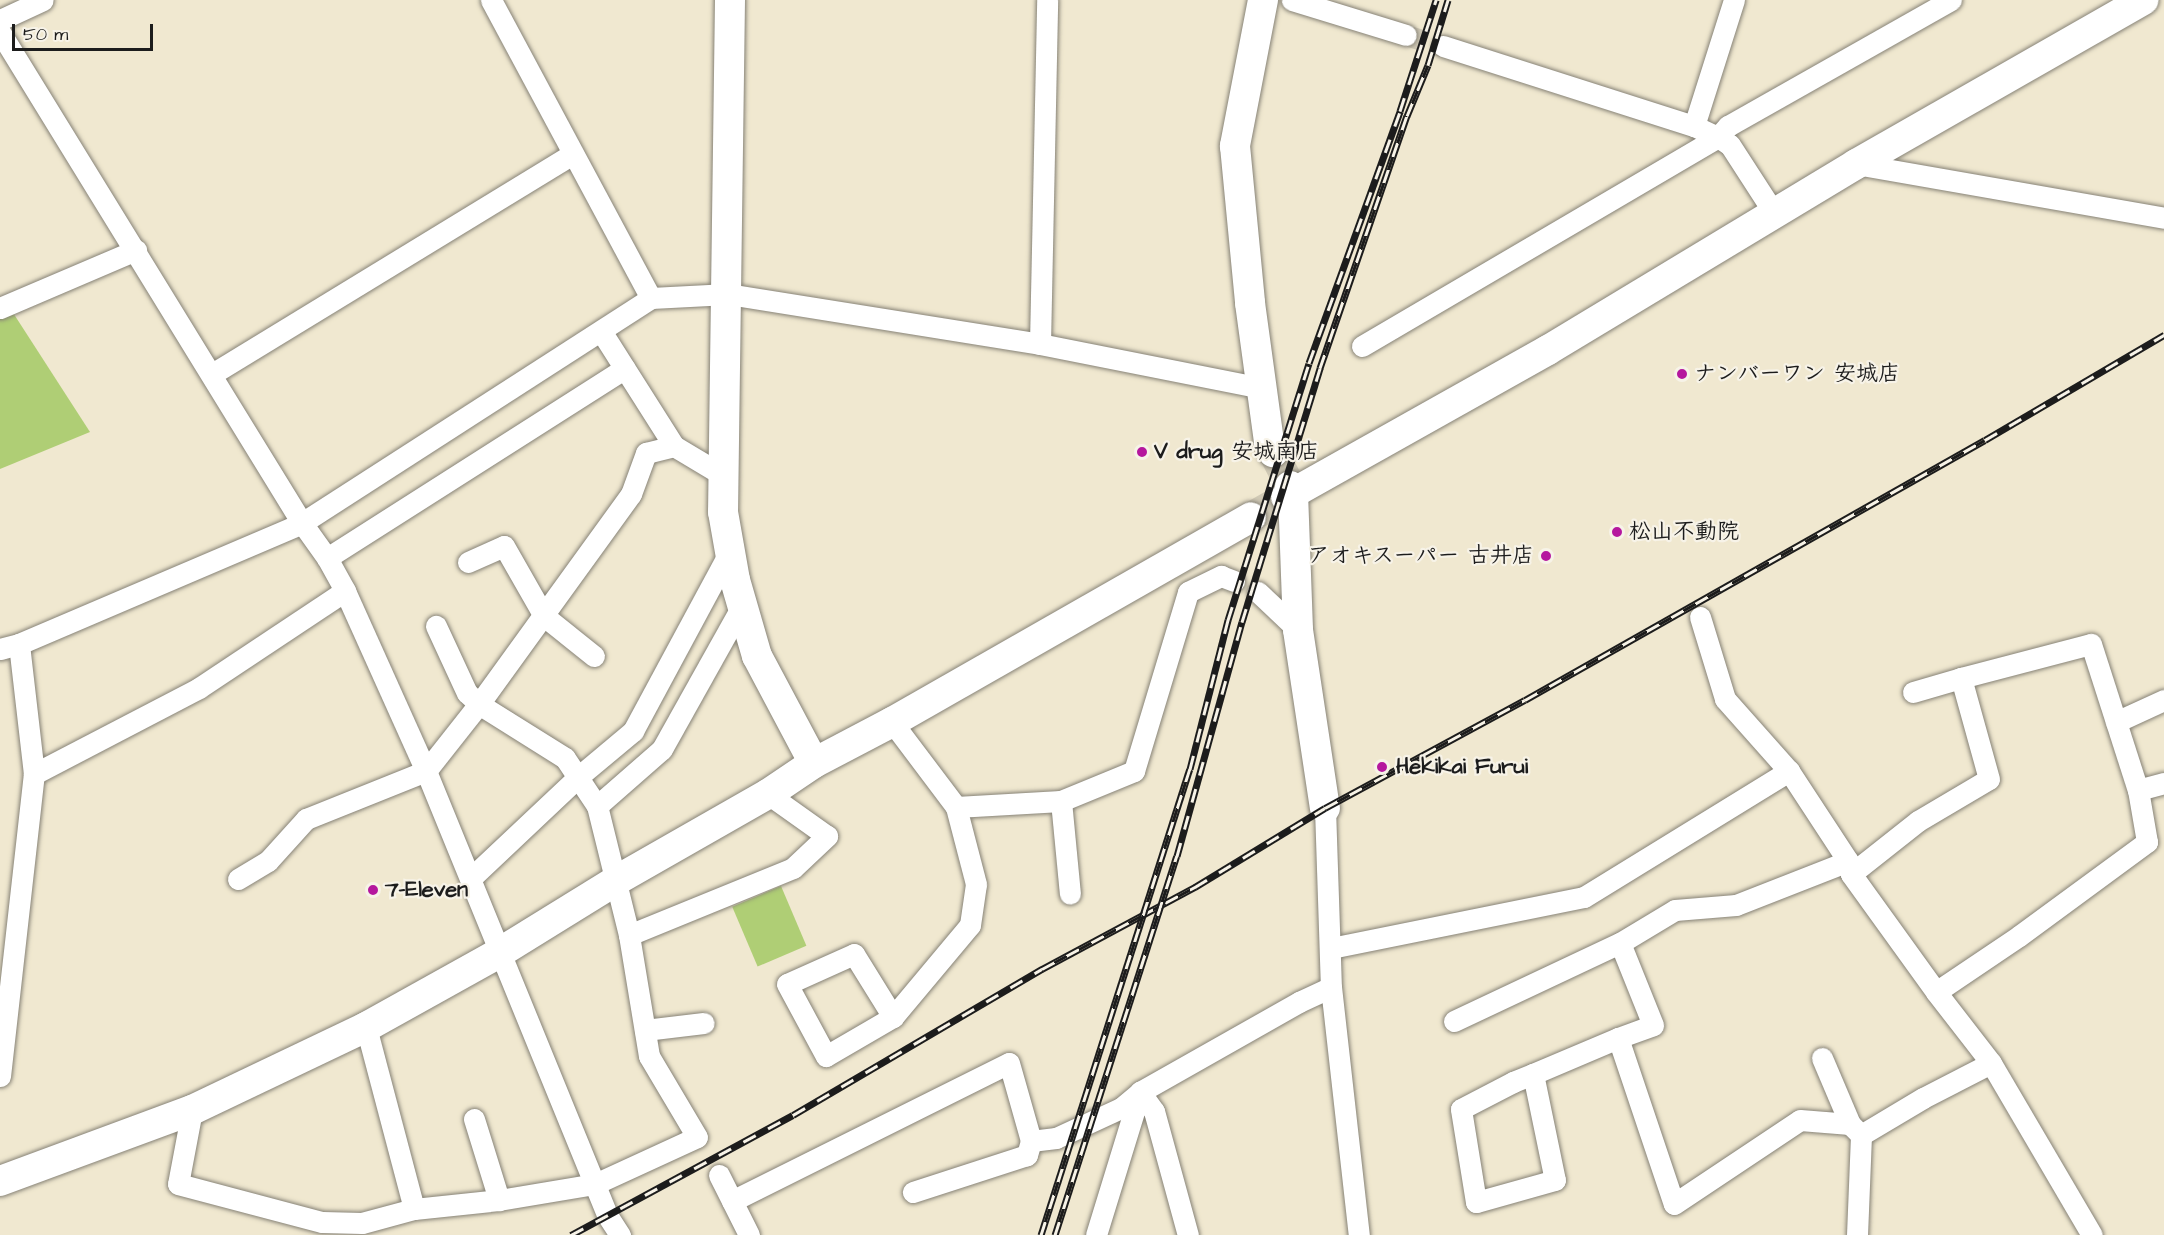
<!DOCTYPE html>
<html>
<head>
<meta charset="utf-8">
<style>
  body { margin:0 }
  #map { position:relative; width:2164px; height:1235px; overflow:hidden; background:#f0e8d0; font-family:"Architects Daughter","Klee One",sans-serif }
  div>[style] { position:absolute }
  .green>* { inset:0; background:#afce75; transform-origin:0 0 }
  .street-tunnel>* { height:21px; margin-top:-10.5px; transform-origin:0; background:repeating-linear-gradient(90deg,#d0c9b5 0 21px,transparent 0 31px) }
  .secondary-tunnel>* { height:30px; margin-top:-15px; transform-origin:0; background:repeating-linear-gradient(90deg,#d0c9b5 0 30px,transparent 0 45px) }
  .roads { filter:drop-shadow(0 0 2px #868276) drop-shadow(0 0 2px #868276) }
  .street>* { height:21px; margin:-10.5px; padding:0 10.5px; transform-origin:10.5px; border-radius:10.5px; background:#fff }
  .secondary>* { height:30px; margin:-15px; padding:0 15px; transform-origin:15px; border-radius:15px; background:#fff }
  .rail>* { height:7px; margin-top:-3.5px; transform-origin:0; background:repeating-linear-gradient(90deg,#f7f3e8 0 14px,#1c1c1c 0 28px); box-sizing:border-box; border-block:2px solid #1c1c1c }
  .dots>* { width:16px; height:16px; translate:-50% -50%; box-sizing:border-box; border:3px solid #f7f3e8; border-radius:50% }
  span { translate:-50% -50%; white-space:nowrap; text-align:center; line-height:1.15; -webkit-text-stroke:4.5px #f7f3e8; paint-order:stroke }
  .poi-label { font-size:22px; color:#1c1c1c; font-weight:700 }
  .left { translate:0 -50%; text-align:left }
  .right { translate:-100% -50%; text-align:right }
  .scale { position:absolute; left:12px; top:24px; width:141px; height:27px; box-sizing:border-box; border:3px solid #1c1c1c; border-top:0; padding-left:8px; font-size:18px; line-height:21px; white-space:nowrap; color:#1c1c1c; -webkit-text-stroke:4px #f7f3e8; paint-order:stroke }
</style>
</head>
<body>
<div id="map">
  <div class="green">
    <div style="clip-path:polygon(8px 305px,90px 432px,0 469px,0 308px)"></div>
    <div style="left:781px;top:886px;width:65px;height:53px;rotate:67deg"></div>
  </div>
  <div class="street-tunnel">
    <div style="left:1406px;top:35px;width:39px;rotate:17deg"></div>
  </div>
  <div class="secondary-tunnel">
    <div style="left:1273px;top:452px;width:38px;rotate:63deg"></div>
    <div style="left:1251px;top:517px;width:40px;rotate:-29.7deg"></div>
  </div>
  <div class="roads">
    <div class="street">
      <div style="left:491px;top:0;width:338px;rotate:61.8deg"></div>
      <div style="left:1292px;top:0;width:119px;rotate:17.1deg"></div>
      <div style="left:0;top:20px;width:47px;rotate:-24.9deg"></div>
      <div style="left:0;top:32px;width:576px;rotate:58.41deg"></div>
      <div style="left:302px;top:523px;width:43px;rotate:54.5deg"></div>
      <div style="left:327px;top:558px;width:38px;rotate:61deg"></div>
      <div style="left:345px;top:591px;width:197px;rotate:65.8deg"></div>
      <div style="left:426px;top:771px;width:479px;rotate:67.8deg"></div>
      <div style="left:607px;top:1215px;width:24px;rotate:57deg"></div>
      <div style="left:1443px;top:46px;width:263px;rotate:17.7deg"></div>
      <div style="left:1694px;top:126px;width:26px;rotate:25deg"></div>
      <div style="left:1718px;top:137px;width:14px;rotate:34deg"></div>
      <div style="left:1730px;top:145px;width:81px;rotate:57.1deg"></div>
      <div style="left:1694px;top:126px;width:132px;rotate:-72.4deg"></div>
      <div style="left:1856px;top:164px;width:313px;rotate:9.9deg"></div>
      <div style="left:0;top:308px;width:148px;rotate:-23.1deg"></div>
      <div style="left:601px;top:331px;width:136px;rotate:57.6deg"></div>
      <div style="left:674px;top:446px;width:58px;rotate:31deg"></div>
      <div style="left:1040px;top:344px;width:344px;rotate:-88.8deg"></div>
      <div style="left:1362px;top:346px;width:413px;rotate:-30.4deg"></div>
      <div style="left:1718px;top:137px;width:15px;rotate:-48deg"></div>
      <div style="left:1728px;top:126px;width:256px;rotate:-29.5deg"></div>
      <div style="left:212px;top:374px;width:422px;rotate:-31.4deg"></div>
      <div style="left:327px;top:558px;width:353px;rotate:-32.5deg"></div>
      <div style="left:468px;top:562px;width:39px;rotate:-24deg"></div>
      <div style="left:504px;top:546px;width:81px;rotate:60.3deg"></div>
      <div style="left:544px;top:616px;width:64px;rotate:38.7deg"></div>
      <div style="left:1258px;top:592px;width:55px;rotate:43.5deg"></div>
      <div style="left:1700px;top:617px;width:86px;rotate:73deg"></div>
      <div style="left:1725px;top:699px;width:96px;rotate:48.4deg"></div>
      <div style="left:1789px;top:771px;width:108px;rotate:56.8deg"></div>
      <div style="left:1848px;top:861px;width:13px;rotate:77deg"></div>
      <div style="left:1851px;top:874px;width:145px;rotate:54.2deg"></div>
      <div style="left:1936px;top:992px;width:90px;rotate:52.2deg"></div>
      <div style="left:1991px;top:1063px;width:199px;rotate:59.6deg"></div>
      <div style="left:0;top:649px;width:20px;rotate:-15deg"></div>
      <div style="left:19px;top:644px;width:308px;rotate:-23.1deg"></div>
      <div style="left:302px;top:523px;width:415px;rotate:-32.8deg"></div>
      <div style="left:651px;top:298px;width:77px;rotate:-3deg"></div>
      <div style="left:728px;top:294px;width:316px;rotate:9.1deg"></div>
      <div style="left:1040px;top:344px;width:226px;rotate:11.2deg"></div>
      <div style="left:1913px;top:692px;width:50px;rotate:-16.3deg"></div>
      <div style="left:892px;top:722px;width:106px;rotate:53deg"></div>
      <div style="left:956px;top:807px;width:105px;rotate:-3.3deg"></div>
      <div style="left:1061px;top:801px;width:79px;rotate:-22.3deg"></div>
      <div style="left:1134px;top:771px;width:187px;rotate:-73.2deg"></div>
      <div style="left:1188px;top:592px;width:37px;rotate:-26deg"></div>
      <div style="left:1221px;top:576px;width:14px;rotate:21deg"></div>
      <div style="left:2116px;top:722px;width:53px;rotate:-24.6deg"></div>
      <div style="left:34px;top:774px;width:186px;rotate:-27.5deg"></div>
      <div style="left:199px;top:688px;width:175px;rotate:-33.6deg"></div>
      <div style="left:1061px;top:801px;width:93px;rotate:84.5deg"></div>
      <div style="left:597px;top:806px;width:86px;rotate:-41.2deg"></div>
      <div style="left:662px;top:749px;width:164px;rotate:-60.8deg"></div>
      <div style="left:1325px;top:808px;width:179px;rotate:88.1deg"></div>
      <div style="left:1331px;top:987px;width:250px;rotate:83.6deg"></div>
      <div style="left:1851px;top:874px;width:85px;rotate:-38.3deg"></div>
      <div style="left:1918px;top:821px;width:82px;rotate:-30.6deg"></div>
      <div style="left:1989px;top:779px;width:105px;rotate:-105.5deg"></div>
      <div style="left:1961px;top:678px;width:134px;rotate:-14.7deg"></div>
      <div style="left:2091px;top:644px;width:153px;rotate:72.2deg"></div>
      <div style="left:471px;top:878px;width:147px;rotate:-43.3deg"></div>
      <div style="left:578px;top:777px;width:72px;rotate:-39.9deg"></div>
      <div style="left:633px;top:731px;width:204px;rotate:-61.7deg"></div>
      <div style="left:238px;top:879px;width:35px;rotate:-31deg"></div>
      <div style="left:268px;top:861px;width:57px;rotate:-47.9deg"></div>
      <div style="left:306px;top:819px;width:129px;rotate:-21.8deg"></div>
      <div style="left:426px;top:771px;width:85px;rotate:-51.7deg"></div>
      <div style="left:479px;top:704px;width:259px;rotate:-54.1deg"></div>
      <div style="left:631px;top:494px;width:44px;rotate:-69.9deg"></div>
      <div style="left:646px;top:453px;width:29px;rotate:-14deg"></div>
      <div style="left:629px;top:935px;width:177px;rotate:-22.2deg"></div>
      <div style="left:793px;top:868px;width:47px;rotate:-43.3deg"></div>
      <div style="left:827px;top:836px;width:72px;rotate:-144.6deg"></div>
      <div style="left:1331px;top:948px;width:258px;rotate:-11.4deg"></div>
      <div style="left:1584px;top:897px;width:241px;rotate:-31.6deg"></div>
      <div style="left:1936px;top:992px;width:100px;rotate:-34deg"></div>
      <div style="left:2019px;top:936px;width:159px;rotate:-36.3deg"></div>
      <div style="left:2147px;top:842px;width:53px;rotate:-99.8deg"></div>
      <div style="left:2138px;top:790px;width:27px;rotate:-15deg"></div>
      <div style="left:893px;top:1017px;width:74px;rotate:-121.8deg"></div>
      <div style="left:854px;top:954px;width:73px;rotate:155.9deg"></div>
      <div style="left:787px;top:984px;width:82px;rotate:61.6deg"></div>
      <div style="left:826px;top:1056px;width:78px;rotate:-30.2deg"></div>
      <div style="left:893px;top:1017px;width:120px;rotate:-50.1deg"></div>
      <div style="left:970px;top:925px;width:41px;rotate:-81.7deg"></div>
      <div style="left:976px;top:884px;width:80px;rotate:-104.6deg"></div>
      <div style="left:1454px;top:1021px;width:183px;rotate:-25.2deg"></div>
      <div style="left:1620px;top:943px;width:64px;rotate:-31deg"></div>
      <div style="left:1675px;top:910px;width:61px;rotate:-4.7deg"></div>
      <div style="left:1736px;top:905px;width:120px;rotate:-21.4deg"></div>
      <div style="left:366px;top:1027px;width:188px;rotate:75.2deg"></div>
      <div style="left:645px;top:1030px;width:59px;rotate:-6.8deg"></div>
      <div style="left:1618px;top:1038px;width:37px;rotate:-20deg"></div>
      <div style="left:1653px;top:1025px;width:88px;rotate:-111.9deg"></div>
      <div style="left:1822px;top:1058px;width:72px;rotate:67deg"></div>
      <div style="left:1533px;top:1074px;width:108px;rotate:78.3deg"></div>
      <div style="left:1555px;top:1180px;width:82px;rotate:164.4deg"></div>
      <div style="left:1476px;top:1202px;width:94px;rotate:-99.2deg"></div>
      <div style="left:1461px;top:1109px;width:59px;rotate:-27.4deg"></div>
      <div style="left:1513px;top:1082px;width:22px;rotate:-22deg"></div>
      <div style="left:1533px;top:1074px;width:92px;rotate:-23deg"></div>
      <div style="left:1618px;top:1038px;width:175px;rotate:71.4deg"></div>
      <div style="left:1674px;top:1204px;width:151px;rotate:-33.7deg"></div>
      <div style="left:1800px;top:1120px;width:50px;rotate:4.6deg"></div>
      <div style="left:1850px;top:1124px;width:16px;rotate:45deg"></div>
      <div style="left:0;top:1076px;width:304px;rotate:-83.6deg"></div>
      <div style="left:34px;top:774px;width:131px;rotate:-96.6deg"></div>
      <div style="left:192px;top:1110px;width:75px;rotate:100.7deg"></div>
      <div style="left:178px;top:1184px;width:149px;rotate:14.8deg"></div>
      <div style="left:322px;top:1222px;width:40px;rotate:1.4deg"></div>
      <div style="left:362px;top:1223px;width:54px;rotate:-15.1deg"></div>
      <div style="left:414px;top:1209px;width:85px;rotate:-6deg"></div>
      <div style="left:499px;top:1200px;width:97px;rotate:-9.5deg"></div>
      <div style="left:595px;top:1184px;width:112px;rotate:-24.7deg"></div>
      <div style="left:697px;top:1137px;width:94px;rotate:-120.7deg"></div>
      <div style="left:649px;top:1056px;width:123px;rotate:-99.4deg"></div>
      <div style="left:629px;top:935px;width:133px;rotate:-103.9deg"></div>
      <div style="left:597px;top:806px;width:58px;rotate:-123.7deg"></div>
      <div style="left:565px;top:758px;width:102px;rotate:-147.9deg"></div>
      <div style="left:479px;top:704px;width:16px;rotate:-137deg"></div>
      <div style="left:467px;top:693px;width:74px;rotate:-114.8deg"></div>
      <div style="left:474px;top:1119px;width:85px;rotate:72.8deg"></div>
      <div style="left:1031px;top:1141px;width:25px;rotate:-7deg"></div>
      <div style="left:1056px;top:1138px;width:72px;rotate:-24.8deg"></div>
      <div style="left:1121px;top:1108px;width:25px;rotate:-40deg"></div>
      <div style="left:1140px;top:1092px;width:24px;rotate:54deg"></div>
      <div style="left:1154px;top:1111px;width:129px;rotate:74.7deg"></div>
      <div style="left:719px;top:1175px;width:67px;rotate:63.4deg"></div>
      <div style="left:732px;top:1201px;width:309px;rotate:-26.5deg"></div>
      <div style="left:1009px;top:1063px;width:81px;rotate:74.2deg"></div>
      <div style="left:1031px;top:1141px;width:15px;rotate:106deg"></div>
      <div style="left:1027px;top:1155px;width:120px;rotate:162deg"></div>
      <div style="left:1096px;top:1235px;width:150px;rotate:-72.9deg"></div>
      <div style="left:1140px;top:1092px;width:183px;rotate:-29.5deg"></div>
      <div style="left:1299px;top:1002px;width:35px;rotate:-25deg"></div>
      <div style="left:1857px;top:1235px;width:100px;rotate:-87.7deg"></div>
      <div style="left:1861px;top:1135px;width:72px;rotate:-30.8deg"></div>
      <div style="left:1923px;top:1098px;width:76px;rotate:-27.2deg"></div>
    </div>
    <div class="secondary">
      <div style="left:730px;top:0;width:512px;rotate:90.78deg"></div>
      <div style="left:723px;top:512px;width:69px;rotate:80deg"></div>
      <div style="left:735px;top:580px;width:79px;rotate:73.9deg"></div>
      <div style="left:757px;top:656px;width:121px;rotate:62deg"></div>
      <div style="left:1263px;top:0;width:149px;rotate:100.9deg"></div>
      <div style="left:1235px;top:146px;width:158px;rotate:84.5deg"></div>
      <div style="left:1250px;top:303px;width:140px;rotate:82.2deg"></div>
      <div style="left:1269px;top:442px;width:11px;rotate:68deg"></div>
      <div style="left:1290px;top:486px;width:8px;rotate:67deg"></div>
      <div style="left:1293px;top:493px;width:137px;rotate:87.9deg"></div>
      <div style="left:1298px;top:630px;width:180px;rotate:81.4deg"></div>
      <div style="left:1286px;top:497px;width:300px;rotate:-29.3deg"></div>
      <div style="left:1548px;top:350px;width:360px;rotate:-31.1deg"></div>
      <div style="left:1856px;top:164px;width:331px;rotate:-29.7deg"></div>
      <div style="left:0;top:1181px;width:205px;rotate:-20.3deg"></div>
      <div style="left:192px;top:1110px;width:193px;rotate:-25.5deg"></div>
      <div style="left:366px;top:1027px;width:152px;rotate:-29.1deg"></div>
      <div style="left:499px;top:953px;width:139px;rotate:-31.7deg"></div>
      <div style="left:617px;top:880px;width:174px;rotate:-29.7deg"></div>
      <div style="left:768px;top:794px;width:55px;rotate:-34deg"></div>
      <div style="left:814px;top:763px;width:88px;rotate:-27.7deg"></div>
      <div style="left:892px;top:722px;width:413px;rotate:-29.7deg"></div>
    </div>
  </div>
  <div class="rail">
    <div style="left:571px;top:1235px;width:252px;rotate:-28.4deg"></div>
    <div style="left:793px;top:1115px;width:289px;rotate:-30.4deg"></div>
    <div style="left:1042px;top:969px;width:174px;rotate:-28.2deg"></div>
    <div style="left:1195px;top:887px;width:152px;rotate:-31.3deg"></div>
    <div style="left:1325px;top:808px;width:227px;rotate:-28.4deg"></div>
    <div style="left:1525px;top:700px;width:528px;rotate:-29.48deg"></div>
    <div style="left:1985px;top:440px;width:208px;rotate:-30.4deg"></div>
    <div style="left:1041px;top:1235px;width:489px;rotate:-72.3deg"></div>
    <div style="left:1190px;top:769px;width:154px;rotate:-75.7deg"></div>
    <div style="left:1228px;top:620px;width:269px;rotate:-72.5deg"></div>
    <div style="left:1309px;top:363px;width:268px;rotate:-70.1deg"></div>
    <div style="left:1400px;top:111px;width:117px;rotate:-72deg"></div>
    <div style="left:1055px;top:1235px;width:398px;rotate:-72.2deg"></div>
    <div style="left:1177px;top:856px;width:243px;rotate:-74.5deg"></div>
    <div style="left:1242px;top:622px;width:266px;rotate:-72.9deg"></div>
    <div style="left:1320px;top:368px;width:267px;rotate:-71deg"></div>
    <div style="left:1407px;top:116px;width:55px;rotate:-67.6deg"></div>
    <div style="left:1428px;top:65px;width:68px;rotate:-72.9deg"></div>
  </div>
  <div class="dots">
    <div style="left:1682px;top:374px;background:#b5179e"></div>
    <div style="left:1142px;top:452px;background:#b5179e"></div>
    <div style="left:1617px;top:532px;background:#b5179e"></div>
    <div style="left:1546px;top:556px;background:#b5179e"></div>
    <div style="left:1382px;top:767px;background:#b5179e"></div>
    <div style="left:373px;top:890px;background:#b5179e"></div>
  </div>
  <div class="poi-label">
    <span class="left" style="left:1694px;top:374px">ナンバーワン 安城店</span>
    <span class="left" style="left:1154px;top:452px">V drug 安城南店</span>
    <span class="left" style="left:1629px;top:532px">松山不動院</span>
    <span class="right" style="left:1534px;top:556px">アオキスーパー 古井店</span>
    <span class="left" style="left:1396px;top:767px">Hekikai Furui</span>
    <span class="left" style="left:385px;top:890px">7-Eleven</span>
  </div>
  <div class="scale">50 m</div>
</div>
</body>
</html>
